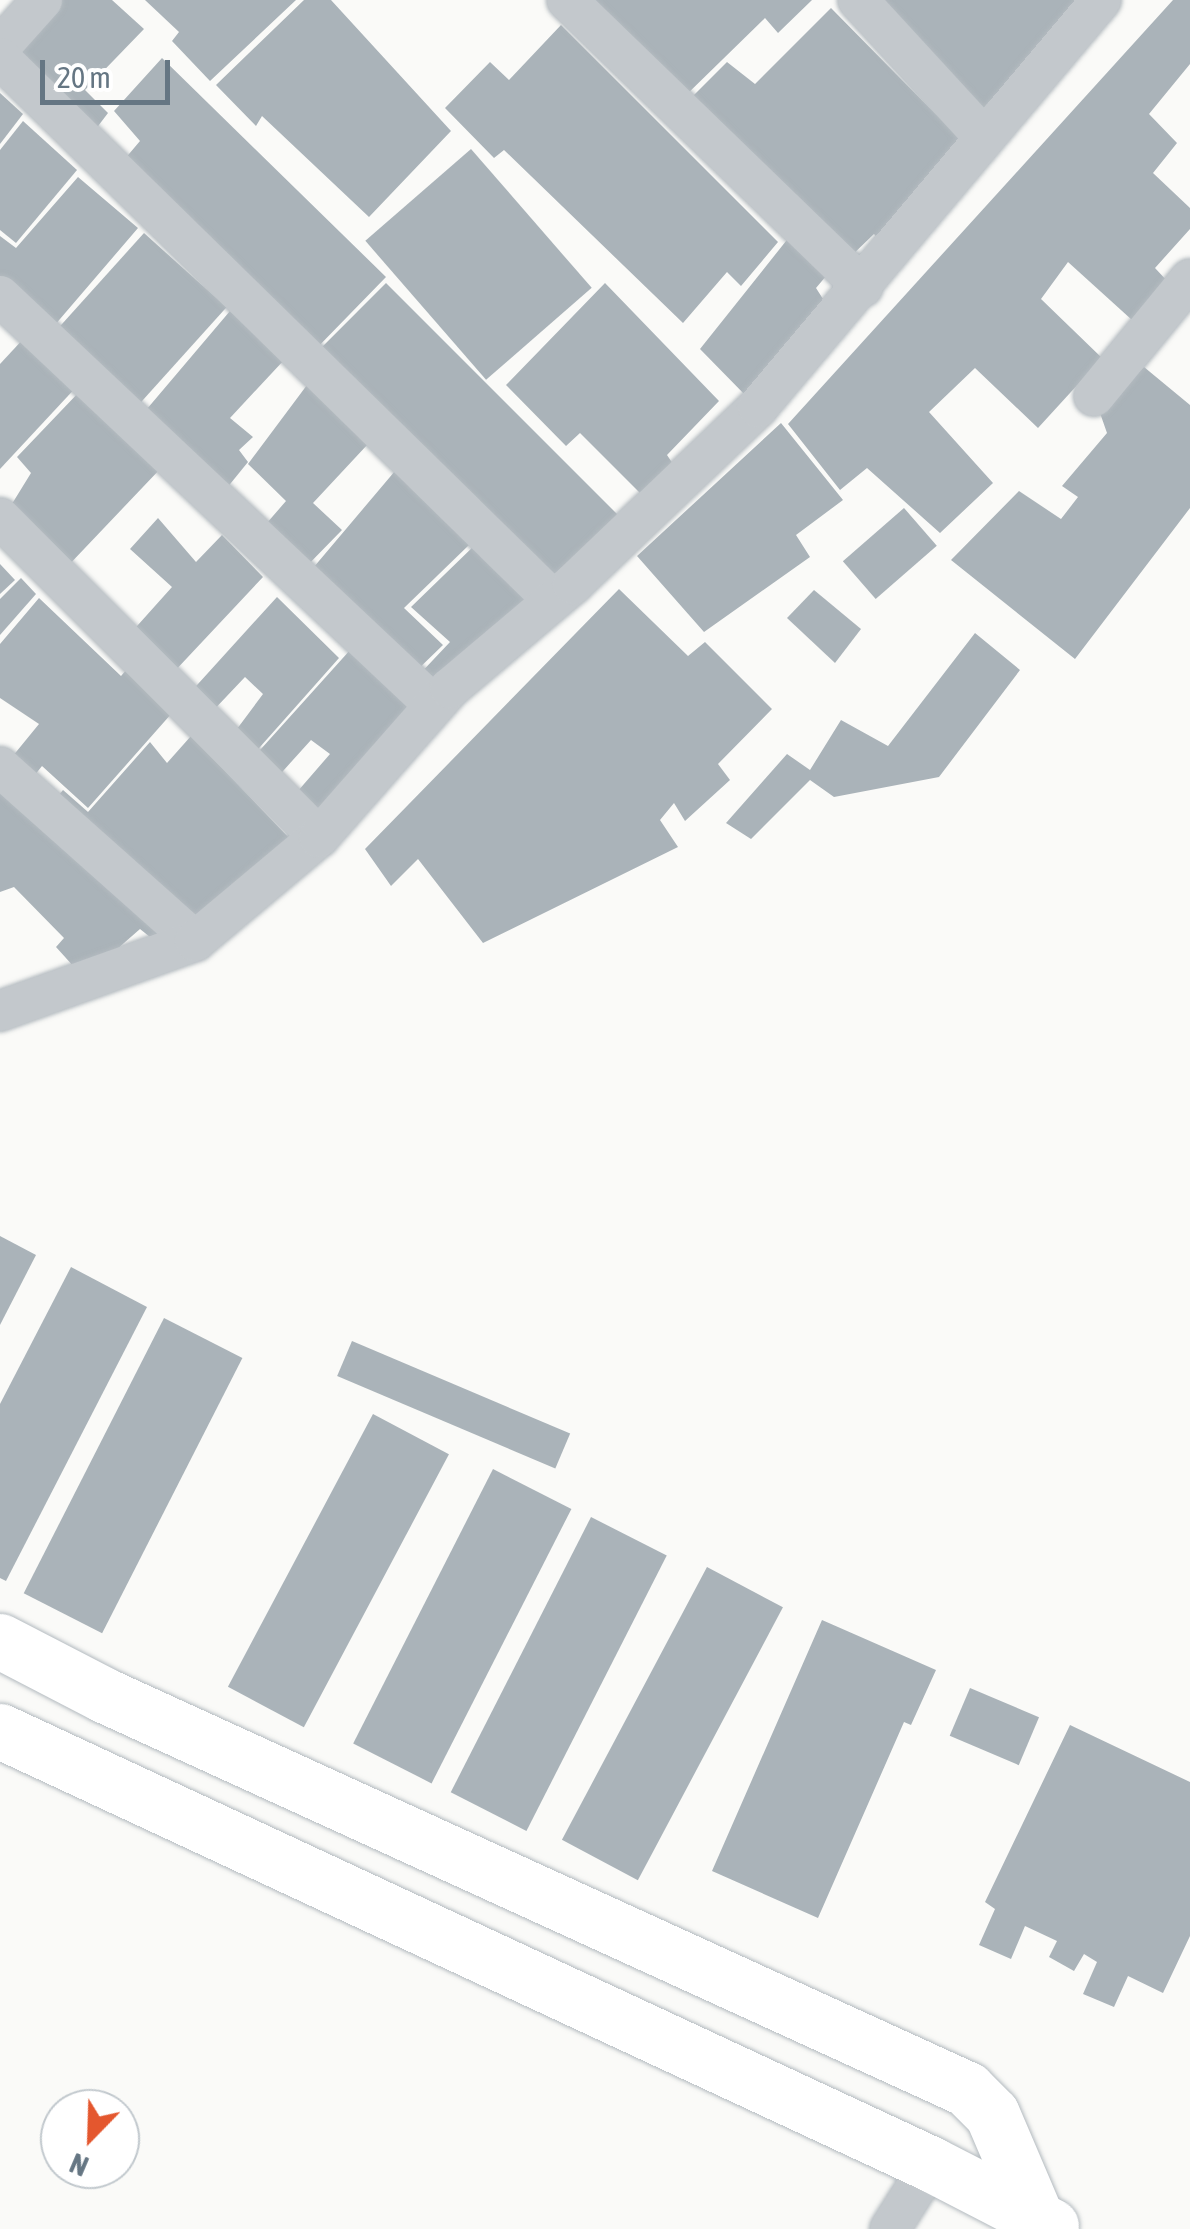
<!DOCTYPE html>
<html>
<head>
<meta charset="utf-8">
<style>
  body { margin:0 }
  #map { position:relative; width:1190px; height:2229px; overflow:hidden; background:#fafaf8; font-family:"Asap Condensed",sans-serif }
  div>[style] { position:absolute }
  .building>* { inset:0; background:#aab3b9; transform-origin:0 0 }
  .roads { filter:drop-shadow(0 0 2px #b3babf) drop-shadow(0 0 2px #b3babf) }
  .minor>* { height:40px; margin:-20px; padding:0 20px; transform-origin:20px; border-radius:20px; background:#c3c8cc }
  .secondary>* { height:55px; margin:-27.5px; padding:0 27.5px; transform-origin:27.5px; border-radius:27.5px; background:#fff }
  span { translate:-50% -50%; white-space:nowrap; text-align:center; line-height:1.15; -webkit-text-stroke:10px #fff; paint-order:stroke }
  .north { position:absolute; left:40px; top:2089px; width:100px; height:100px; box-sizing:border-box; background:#fff; border:2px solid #c1c8cd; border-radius:50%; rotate:203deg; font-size:28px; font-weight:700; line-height:40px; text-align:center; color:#657683 }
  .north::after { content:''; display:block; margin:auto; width:35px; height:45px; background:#e4572e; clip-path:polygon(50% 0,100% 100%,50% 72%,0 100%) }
  .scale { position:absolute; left:40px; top:60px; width:130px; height:45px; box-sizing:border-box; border:5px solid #657683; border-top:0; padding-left:12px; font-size:30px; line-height:35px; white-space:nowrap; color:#657683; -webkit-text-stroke:8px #fff; paint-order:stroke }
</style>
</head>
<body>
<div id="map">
  <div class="building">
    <div style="clip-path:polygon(51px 0,112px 0,144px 29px,85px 90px,108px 113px,89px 138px,4px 53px)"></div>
    <div style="clip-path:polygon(145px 0,296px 0,210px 81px,172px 41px,179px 32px)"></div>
    <div style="clip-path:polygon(304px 0,331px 0,451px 131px,369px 217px,262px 116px,256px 126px,216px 85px)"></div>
    <div style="clip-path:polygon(577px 0,812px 0,778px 33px,765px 18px,681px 100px)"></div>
    <div style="clip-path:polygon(872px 0,1086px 0,982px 109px)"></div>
    <div style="clip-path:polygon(1173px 0,1190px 0,1190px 64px,1149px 114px,1177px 143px,1153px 173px,1190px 208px,1190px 229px,1155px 268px,1169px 283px,1132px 320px,1068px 262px,1041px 299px,1102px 358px,1038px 428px,975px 368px,929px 412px,993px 483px,940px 533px,867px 468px,840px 490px,788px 424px)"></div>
    <div style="clip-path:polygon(831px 8px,969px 148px,887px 248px,874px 234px,847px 260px,683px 106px,727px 62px,755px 84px)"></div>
    <div style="clip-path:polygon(561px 25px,778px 242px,741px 286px,727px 272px,683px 323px,504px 150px,494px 158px,445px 108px,490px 62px,509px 80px)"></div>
    <div style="clip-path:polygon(162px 58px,386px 277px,312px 353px,118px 167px,140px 141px,114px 111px)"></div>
    <div style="clip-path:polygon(0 93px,23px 114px,0 144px)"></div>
    <div style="clip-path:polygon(23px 121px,77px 170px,16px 243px,0 230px,0 150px)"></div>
    <div style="left:471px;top:149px;width:184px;height:140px;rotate:49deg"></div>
    <div style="clip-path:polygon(78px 177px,138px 228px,48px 333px,0 287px,0 236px,16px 248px)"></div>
    <div style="clip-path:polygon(794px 231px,832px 269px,816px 288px,830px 310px,748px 398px,700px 349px)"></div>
    <div style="left:144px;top:233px;width:111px;height:139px;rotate:42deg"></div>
    <div style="left:386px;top:283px;width:332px;height:101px;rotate:45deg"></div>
    <div style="clip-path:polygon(605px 283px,719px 401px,667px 455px,677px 470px,646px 499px,580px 433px,566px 446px,506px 385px)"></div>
    <div style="clip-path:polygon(230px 311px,285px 359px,230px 418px,253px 437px,239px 450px,248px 462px,222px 494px,141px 416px)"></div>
    <div style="clip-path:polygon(26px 336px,80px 383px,0 469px,0 364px)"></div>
    <div style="clip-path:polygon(1144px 367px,1190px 405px,1190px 508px,1075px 659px,951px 560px,1019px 491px,1061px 519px,1078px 497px,1062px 486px,1107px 433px,1100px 413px)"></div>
    <div style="clip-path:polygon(307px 385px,368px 444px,313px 503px,342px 530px,301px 572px,260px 531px,286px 501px,248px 464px)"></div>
    <div style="clip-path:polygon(81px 390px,162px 467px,65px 569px,7px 512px,31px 473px,17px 457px)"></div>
    <div style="clip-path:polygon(781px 423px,843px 500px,796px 535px,810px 557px,704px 632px,637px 556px)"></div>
    <div style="clip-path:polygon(395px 471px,470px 544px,404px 608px,443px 645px,411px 676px,308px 574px)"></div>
    <div style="left:904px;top:508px;width:50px;height:81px;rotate:49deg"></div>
    <div style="clip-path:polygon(158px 518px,196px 562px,222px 535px,263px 577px,172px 674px,129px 635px,172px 587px,130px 549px)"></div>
    <div style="clip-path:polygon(476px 544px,535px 599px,434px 695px,416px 678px,450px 642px,411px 607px)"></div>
    <div style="clip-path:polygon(0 564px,15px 580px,0 594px)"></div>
    <div style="clip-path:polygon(21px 578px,36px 594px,0 635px,0 599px)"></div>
    <div style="clip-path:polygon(619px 589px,688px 656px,705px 642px,772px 709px,718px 764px,730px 780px,685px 821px,674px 803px,660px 820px,678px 847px,483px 943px,418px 859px,391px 886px,365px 849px)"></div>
    <div style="clip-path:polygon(814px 590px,861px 629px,835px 663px,787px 618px)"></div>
    <div style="clip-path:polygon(277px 597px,339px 658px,253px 755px,231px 737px,263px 694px,245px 677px,208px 716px,188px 695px)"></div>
    <div style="clip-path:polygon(39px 598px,121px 676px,128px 668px,172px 713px,88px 808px,42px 766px,34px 776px,12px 757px,39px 724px,0 698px,0 644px)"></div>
    <div style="clip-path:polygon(975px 633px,1020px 670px,939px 777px,834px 797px,810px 780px,751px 839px,726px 823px,787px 754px,810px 770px,841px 720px,888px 746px)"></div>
    <div style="clip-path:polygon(351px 649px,417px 715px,321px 827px,291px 799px,330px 754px,311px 740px,274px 781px,251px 760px)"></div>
    <div style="clip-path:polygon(191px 736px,293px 842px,187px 928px,50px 806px,63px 790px,88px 812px,150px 742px,167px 763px)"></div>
    <div style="clip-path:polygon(0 772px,168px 928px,150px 937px,140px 929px,84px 978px,56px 947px,64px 938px,14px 887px,0 892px)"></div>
    <div style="clip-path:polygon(0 1236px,36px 1255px,0 1325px)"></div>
    <div style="clip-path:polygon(71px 1267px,147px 1307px,6px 1581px,0 1578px,0 1404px)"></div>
    <div style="left:164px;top:1318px;width:88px;height:309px;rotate:27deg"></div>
    <div style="left:352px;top:1341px;width:237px;height:38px;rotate:23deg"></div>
    <div style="left:373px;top:1414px;width:86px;height:309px;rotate:28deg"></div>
    <div style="left:493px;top:1469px;width:88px;height:308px;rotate:27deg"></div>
    <div style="left:591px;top:1517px;width:85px;height:309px;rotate:27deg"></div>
    <div style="left:707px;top:1567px;width:86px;height:309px;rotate:28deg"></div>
    <div style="clip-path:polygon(822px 1620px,936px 1670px,911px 1725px,904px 1722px,818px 1918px,712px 1871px)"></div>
    <div style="left:970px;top:1688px;width:75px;height:52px;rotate:23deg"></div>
    <div style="clip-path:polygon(1070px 1725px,1190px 1782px,1190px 1936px,1163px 1993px,1128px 1976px,1114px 2007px,1083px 1994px,1097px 1962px,1084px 1954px,1074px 1971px,1049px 1957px,1057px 1941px,1025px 1926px,1011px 1959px,979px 1945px,995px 1909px,985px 1902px)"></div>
  </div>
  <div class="roads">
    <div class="minor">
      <div style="left:567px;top:0;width:412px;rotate:44.1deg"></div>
      <div style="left:858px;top:0;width:186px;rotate:47.4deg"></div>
      <div style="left:0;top:47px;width:63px;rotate:-48.2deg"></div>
      <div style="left:0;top:58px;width:774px;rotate:44.42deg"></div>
      <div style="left:0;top:296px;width:596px;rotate:43.3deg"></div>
      <div style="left:1094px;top:396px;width:151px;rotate:-50.6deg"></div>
      <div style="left:0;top:518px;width:451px;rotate:45deg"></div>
      <div style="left:0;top:767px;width:261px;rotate:41.7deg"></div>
      <div style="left:0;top:1011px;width:207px;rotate:-19.7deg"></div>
      <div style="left:195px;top:941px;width:162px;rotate:-40deg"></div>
      <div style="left:319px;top:837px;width:198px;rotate:-48.7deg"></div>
      <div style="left:450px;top:688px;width:161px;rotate:-40.2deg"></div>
      <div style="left:573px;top:584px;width:256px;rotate:-43.7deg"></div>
      <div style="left:758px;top:407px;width:532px;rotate:-49.88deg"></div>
      <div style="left:890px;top:2229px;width:77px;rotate:-57.8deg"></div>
    </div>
    <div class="secondary">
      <div style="left:0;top:1641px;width:117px;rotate:27.4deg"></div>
      <div style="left:104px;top:1695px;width:949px;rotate:24.54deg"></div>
      <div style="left:967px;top:2089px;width:35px;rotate:45deg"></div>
      <div style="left:992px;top:2114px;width:112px;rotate:66.9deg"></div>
      <div style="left:0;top:1731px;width:1027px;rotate:24.94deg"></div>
      <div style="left:931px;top:2164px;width:135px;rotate:27.3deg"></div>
    </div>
  </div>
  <div class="north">N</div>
  <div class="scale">20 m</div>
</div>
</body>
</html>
